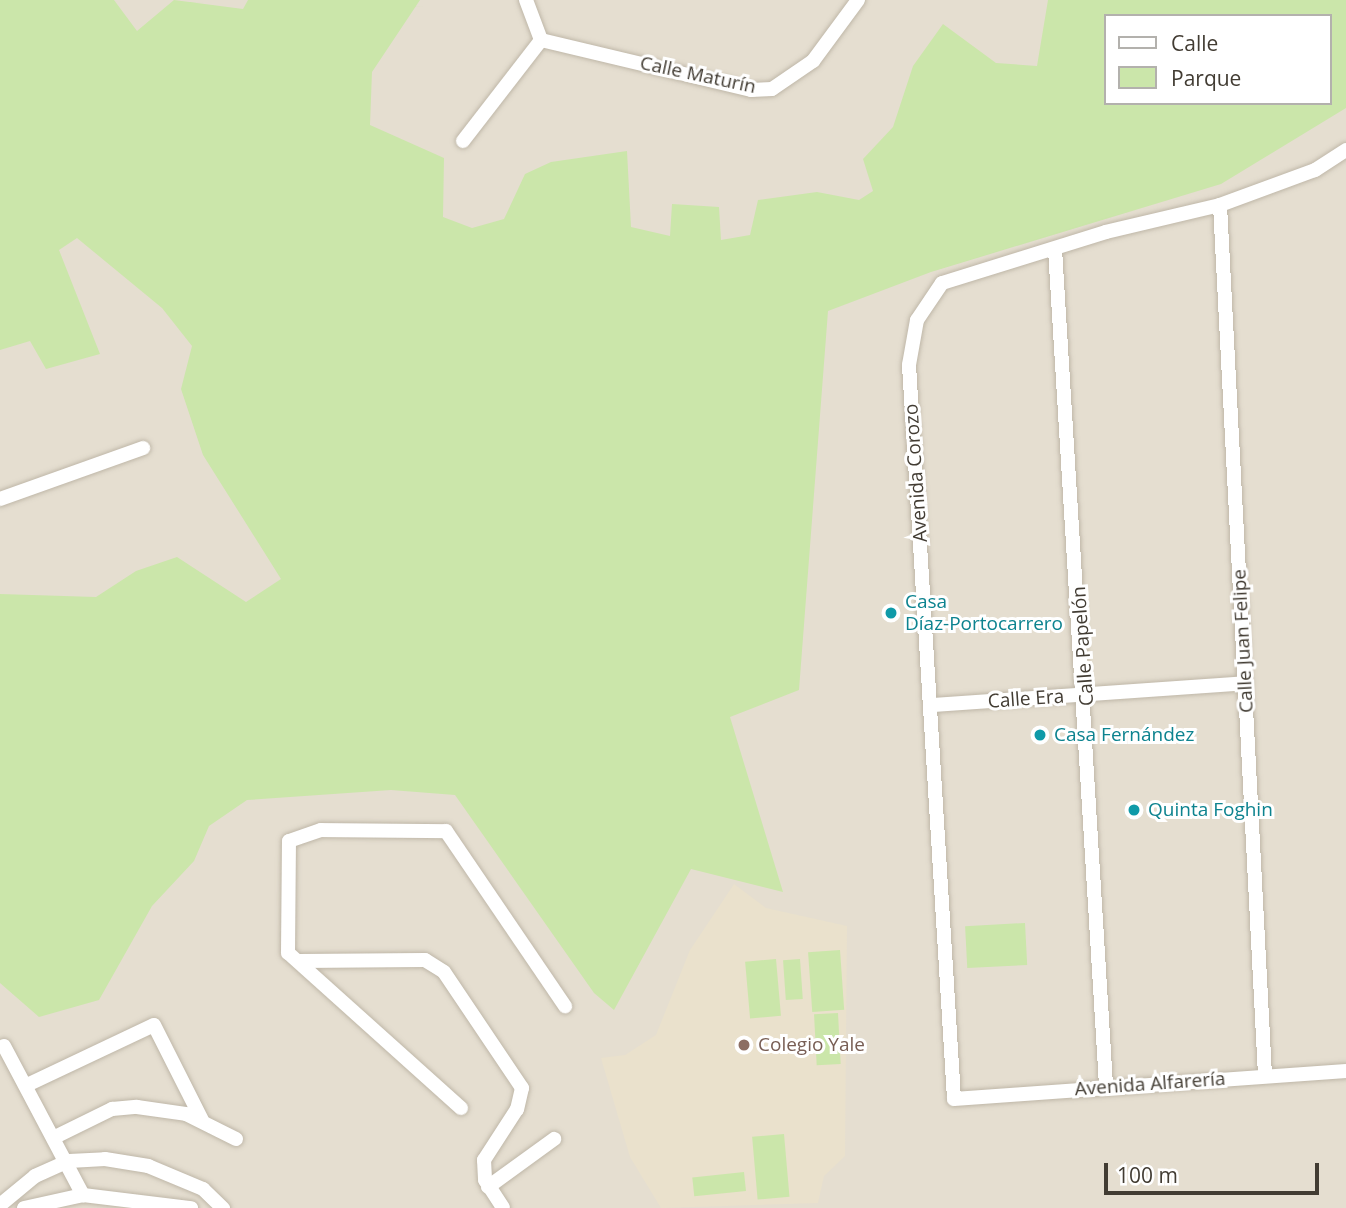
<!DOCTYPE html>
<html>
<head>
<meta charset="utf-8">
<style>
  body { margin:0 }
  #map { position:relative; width:1346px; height:1208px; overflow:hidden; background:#f1ece2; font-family:"Open Sans",sans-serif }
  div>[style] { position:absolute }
  .residential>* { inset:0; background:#e5ded0 }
  .education>* { inset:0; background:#eae1cc }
  .green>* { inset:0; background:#cbe6aa; transform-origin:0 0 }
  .roads { filter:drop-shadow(0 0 2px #bfb7a8) drop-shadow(0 0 2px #bfb7a8) }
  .minor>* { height:14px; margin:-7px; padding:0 7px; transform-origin:7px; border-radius:7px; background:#fff }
  .dots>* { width:19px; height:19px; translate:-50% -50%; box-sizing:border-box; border:4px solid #fff; border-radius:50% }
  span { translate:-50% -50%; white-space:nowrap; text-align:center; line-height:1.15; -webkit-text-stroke:6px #fff; paint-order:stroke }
  .street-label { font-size:19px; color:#423c33 }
  .culture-label { font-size:19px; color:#0d838f }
  .left { translate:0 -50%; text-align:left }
  .education-label { font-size:19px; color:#785e54 }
  .legend { position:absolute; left:1104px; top:14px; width:228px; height:91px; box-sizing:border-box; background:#fff; border:2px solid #b3b1ad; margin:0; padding:9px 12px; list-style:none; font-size:21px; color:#423c33 }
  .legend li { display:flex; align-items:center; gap:14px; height:35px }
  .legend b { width:35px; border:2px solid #b3b1ad }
  .scale { position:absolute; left:1104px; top:1163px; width:215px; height:32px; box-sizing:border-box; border:4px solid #423c33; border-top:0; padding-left:9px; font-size:21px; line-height:24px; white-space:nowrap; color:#423c33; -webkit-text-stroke:5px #fff; paint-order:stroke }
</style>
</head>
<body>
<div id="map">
  <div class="residential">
    <div style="clip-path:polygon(evenodd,0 0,1346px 0,1346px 1208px,0 1208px,0 0,1106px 16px,1330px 16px,1330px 103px,1106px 103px,1106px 16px)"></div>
  </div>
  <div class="education">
    <div style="clip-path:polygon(734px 884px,766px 908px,847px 926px,845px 1156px,824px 1176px,818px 1203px,661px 1208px,630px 1157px,601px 1058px,625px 1055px,656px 1035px,690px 950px)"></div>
  </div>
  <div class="green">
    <div style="clip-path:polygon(evenodd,0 0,114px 0,137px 31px,174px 0,243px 9px,248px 0,420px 0,372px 72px,370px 125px,444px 158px,443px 217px,472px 228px,504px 219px,525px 174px,551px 162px,627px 151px,631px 227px,670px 236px,672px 204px,719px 207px,721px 240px,750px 235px,758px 200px,817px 192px,859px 200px,873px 191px,863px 159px,893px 127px,913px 66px,943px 24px,996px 63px,1037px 66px,1048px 0,1346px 0,1346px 108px,1221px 184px,931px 272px,828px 311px,799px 690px,730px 717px,783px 892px,691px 869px,614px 1010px,594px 993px,455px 795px,391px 790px,247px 800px,209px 826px,194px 861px,152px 906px,99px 1000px,39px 1017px,0 983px,0 594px,96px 597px,136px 571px,177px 557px,246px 602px,281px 579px,203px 455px,181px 389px,192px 346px,162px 308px,77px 238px,59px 250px,100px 354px,46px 369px,30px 341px,0 350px,0 0,1106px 16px,1330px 16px,1330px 103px,1106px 103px,1106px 16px)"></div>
    <div style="left:1025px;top:923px;width:42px;height:60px;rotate:87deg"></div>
    <div style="left:840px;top:950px;width:60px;height:32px;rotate:86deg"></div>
    <div style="left:776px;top:959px;width:57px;height:31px;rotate:85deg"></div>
    <div style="left:800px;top:959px;width:40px;height:17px;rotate:86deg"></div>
    <div style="left:838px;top:1013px;width:51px;height:24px;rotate:87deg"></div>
    <div style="left:784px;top:1134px;width:63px;height:32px;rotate:85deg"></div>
    <div style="left:744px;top:1172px;width:19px;height:52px;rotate:84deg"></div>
  </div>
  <div class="roads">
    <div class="minor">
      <div style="left:526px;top:0;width:43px;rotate:69.4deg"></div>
      <div style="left:541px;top:40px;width:216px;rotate:13.4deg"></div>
      <div style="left:751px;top:90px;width:21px;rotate:-3deg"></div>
      <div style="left:772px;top:89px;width:50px;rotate:-34.3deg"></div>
      <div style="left:813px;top:61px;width:76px;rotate:-53.6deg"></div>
      <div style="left:463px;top:141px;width:128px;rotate:-52.3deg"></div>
      <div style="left:1346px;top:150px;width:37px;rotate:147deg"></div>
      <div style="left:1315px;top:170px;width:101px;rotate:159.8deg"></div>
      <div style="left:1220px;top:205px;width:117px;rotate:166.7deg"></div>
      <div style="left:1106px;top:232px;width:172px;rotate:162.7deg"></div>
      <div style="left:942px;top:283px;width:45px;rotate:124deg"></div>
      <div style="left:917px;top:320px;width:46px;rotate:100.1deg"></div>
      <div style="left:909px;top:365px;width:735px;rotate:86.49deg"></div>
      <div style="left:954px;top:1099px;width:393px;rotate:-4.1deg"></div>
      <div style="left:1220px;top:205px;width:872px;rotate:87.04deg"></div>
      <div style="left:1055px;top:249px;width:839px;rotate:86.51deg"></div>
      <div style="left:0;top:499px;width:152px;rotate:-19.6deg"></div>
      <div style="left:933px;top:705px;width:313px;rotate:-4deg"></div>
      <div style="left:300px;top:961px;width:125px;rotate:-0.5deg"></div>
      <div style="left:425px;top:960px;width:22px;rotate:32deg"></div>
      <div style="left:444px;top:972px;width:140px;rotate:56.1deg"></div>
      <div style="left:522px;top:1088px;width:22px;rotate:103deg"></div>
      <div style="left:517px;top:1109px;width:61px;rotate:122.9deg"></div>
      <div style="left:484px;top:1160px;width:20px;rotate:87deg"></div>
      <div style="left:485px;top:1180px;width:33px;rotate:57deg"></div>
      <div style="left:4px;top:1046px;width:169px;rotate:62.1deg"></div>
      <div style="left:27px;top:1085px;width:140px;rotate:-25.3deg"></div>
      <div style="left:154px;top:1025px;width:106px;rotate:63.2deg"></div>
      <div style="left:461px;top:1108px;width:232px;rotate:-138.1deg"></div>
      <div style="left:288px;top:953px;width:112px;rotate:-89.5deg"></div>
      <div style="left:289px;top:841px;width:34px;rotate:-19deg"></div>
      <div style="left:321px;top:830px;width:125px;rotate:0.5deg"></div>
      <div style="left:446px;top:831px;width:212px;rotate:55.8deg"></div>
      <div style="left:55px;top:1137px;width:64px;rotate:-26.2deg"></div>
      <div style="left:112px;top:1109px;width:25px;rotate:-5deg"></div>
      <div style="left:137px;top:1107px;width:49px;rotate:8.1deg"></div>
      <div style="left:186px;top:1114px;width:56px;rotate:26.6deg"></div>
      <div style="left:488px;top:1187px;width:82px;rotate:-36deg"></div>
      <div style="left:0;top:1205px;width:45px;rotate:-39.6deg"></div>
      <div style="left:35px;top:1176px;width:37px;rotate:-24deg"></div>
      <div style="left:69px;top:1161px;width:36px;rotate:-3deg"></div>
      <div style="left:105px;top:1159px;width:44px;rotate:9.2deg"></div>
      <div style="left:148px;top:1166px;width:60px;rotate:22.7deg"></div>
      <div style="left:203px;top:1189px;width:28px;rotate:44deg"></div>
      <div style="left:24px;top:1208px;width:60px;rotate:-12.4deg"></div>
      <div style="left:83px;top:1195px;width:109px;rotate:6.9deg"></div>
    </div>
  </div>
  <div class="dots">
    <div style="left:891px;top:613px;background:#0f9aa8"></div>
    <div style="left:1040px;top:735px;background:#0f9aa8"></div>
    <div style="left:1134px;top:810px;background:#0f9aa8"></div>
    <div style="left:744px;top:1045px;background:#8d6e63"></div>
  </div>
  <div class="street-label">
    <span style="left:698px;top:75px;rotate:12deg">Calle Maturín</span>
    <span style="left:916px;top:473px;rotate:-94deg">Avenida Corozo</span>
    <span style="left:1243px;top:641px;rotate:-93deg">Calle Juan Felipe</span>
    <span style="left:1083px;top:646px;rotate:-94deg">Calle Papelón</span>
    <span style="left:1026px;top:699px;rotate:-4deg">Calle Era</span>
    <span style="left:1150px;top:1084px;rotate:-4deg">Avenida Alfarería</span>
  </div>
  <div class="culture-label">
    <span class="left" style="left:905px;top:613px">Casa<br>Díaz-Portocarrero</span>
    <span class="left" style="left:1054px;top:735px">Casa Fernández</span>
    <span class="left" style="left:1148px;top:810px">Quinta Foghin</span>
  </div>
  <div class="education-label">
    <span class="left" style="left:758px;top:1045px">Colegio Yale</span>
  </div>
  <ul class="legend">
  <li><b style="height:9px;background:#fff"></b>Calle</li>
  <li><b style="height:19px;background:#cbe6aa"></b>Parque</li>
  </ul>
  <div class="scale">100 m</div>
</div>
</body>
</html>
